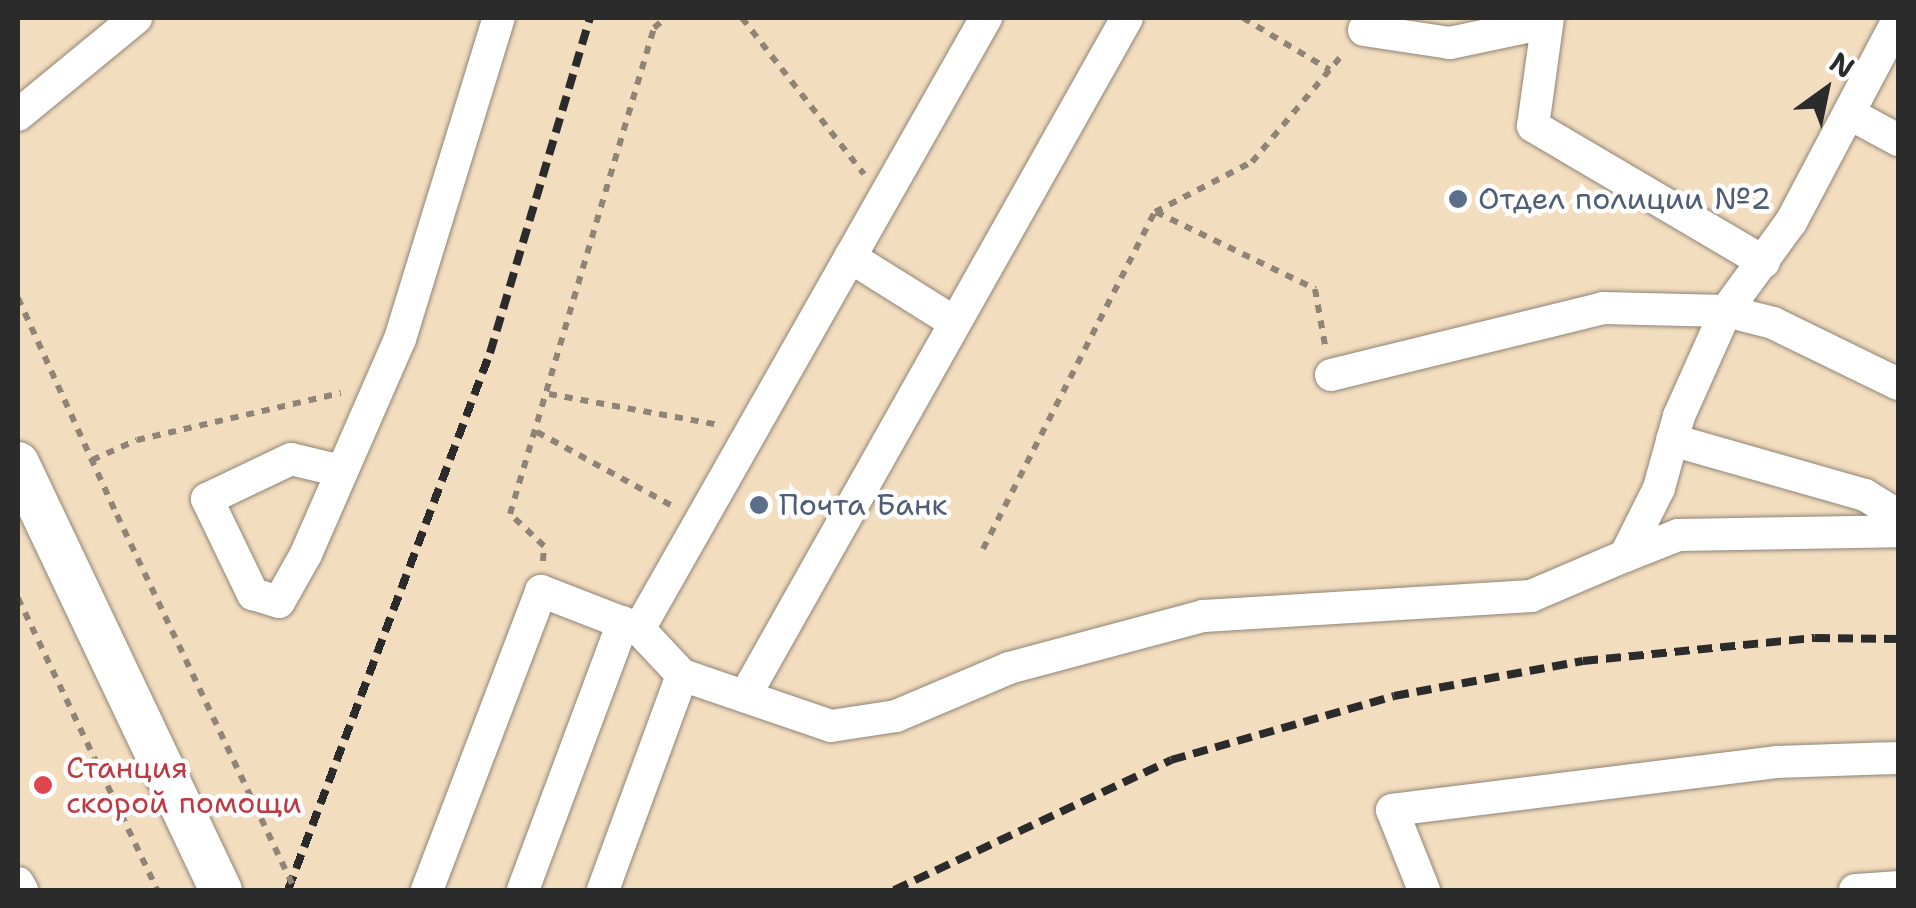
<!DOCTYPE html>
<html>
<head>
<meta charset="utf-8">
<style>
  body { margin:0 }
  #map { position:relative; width:1916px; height:908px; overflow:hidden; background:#f3ddbf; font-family:"Shantell Sans",sans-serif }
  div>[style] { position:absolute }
  .path>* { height:6px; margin-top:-3px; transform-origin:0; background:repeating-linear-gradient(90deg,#8f8475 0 8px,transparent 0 16px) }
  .roads { filter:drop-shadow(0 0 2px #8f8475) drop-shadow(0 0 2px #8f8475) }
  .minor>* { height:32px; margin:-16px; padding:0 16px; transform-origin:16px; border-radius:16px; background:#fff }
  .major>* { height:42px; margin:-21px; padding:0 21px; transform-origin:21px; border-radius:21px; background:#fff }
  .rail>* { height:8px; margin-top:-4px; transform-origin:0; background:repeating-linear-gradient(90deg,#2b2b2b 0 15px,transparent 0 23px) }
  .path-bridge>* { height:6px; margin-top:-3px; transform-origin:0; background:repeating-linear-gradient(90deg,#8f8475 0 8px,transparent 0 16px) }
  .dots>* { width:28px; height:28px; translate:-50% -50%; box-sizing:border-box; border:5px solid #fff; border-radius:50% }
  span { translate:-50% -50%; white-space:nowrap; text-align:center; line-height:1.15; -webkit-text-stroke:9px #fff; paint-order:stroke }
  .service-label { font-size:30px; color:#4e5e75 }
  .left { translate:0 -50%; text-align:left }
  .health-label { font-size:30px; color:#be3a42 }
  .frame { position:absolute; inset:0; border:20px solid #2b2b2b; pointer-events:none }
  .north { position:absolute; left:1776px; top:40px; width:100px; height:100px; -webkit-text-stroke:8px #fff; paint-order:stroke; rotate:33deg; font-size:28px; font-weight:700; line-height:40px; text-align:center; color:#2b2b2b }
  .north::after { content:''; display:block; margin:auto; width:35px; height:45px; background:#2b2b2b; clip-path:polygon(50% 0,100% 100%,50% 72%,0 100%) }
</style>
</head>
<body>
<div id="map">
  <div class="path">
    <div style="left:742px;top:18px;width:198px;rotate:52deg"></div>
    <div style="left:1243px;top:18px;width:101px;rotate:30.9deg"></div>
    <div style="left:1156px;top:212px;width:177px;rotate:25.8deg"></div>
    <div style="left:1315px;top:289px;width:57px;rotate:79.9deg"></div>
    <div style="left:18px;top:298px;width:239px;rotate:65.5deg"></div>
    <div style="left:549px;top:394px;width:174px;rotate:10.3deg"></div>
    <div style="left:537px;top:432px;width:154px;rotate:28.7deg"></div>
    <div style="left:92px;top:460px;width:49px;rotate:-24deg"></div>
    <div style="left:137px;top:440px;width:209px;rotate:-13deg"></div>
    <div style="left:983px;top:549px;width:378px;rotate:-63deg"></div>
    <div style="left:1155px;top:212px;width:109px;rotate:-27.3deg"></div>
    <div style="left:1252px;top:162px;width:141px;rotate:-49.9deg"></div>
    <div style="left:543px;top:561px;width:15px;rotate:-86deg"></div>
    <div style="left:544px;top:546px;width:47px;rotate:-136.7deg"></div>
    <div style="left:510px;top:514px;width:507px;rotate:-73.5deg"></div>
    <div style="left:654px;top:28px;width:15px;rotate:-42deg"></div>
    <div style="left:18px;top:598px;width:323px;rotate:64.5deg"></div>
  </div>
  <div class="roads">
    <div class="minor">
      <div style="left:1548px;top:18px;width:109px;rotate:97.9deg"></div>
      <div style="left:1533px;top:126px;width:268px;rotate:30.5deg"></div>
      <div style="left:1364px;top:30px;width:87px;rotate:8.6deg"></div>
      <div style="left:1450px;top:43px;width:97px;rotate:-11.9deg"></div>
      <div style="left:1850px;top:114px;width:55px;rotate:28.4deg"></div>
      <div style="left:18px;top:115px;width:153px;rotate:-39.4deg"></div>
      <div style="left:850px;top:257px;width:119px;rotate:32deg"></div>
      <div style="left:1331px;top:375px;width:280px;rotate:-13.8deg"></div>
      <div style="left:1603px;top:308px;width:123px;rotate:1.4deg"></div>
      <div style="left:1726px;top:311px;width:49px;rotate:14.3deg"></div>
      <div style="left:1773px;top:323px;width:139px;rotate:26deg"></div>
      <div style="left:1672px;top:440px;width:201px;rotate:15.9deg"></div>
      <div style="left:1865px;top:495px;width:39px;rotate:32deg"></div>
      <div style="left:341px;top:471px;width:51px;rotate:-166.5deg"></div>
      <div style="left:291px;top:459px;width:93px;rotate:154.5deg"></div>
      <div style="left:207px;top:499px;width:106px;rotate:64.2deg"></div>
      <div style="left:253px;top:594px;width:27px;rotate:17deg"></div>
      <div style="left:279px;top:602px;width:55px;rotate:-60.6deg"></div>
      <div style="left:306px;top:554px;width:235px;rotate:-66.4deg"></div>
      <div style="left:400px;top:339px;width:336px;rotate:-72.9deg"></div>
      <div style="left:1625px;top:556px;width:57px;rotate:-21.6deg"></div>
      <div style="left:1678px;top:535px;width:220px;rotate:-1deg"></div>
      <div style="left:639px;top:629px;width:703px;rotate:-60.41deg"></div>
      <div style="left:745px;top:696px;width:778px;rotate:-60.6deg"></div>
      <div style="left:18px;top:883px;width:8px;rotate:60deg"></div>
      <div style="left:427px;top:890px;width:320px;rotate:-69.1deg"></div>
      <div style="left:541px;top:591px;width:105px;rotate:21.2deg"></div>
      <div style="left:639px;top:629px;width:63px;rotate:46.9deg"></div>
      <div style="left:682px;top:675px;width:157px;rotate:18.9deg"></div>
      <div style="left:831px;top:726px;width:66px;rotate:-8.7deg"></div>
      <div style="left:896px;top:716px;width:123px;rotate:-23deg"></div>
      <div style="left:1009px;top:668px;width:201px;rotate:-15deg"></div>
      <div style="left:1203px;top:616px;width:329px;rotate:-3.5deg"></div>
      <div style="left:1531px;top:596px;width:102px;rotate:-23.1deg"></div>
      <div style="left:1625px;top:556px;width:76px;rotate:-63.4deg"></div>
      <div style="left:1659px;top:488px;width:75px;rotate:-74.5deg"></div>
      <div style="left:1679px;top:416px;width:115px;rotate:-65.9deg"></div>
      <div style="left:1726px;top:311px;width:110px;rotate:-53.9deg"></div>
      <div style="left:1791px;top:222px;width:229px;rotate:-62.1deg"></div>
      <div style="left:523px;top:890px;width:286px;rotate:-69.5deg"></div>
      <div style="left:603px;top:890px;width:229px;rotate:-69.8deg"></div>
      <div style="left:1424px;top:890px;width:86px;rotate:-111.8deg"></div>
      <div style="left:1392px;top:810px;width:387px;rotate:-7.1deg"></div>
      <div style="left:1776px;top:762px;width:122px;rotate:-1.9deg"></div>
      <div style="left:1855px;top:890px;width:43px;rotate:-4deg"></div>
    </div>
    <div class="major">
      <div style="left:18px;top:463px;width:473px;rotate:64.6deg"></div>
    </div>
  </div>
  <div class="rail">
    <div style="left:288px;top:890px;width:574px;rotate:-69.39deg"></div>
    <div style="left:490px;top:353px;width:350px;rotate:-73.4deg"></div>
    <div style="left:894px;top:890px;width:306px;rotate:-25.1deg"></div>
    <div style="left:1171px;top:760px;width:232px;rotate:-16deg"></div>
    <div style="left:1394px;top:696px;width:192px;rotate:-10.5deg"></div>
    <div style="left:1583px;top:661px;width:233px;rotate:-5.7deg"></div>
    <div style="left:1815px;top:638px;width:83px;rotate:0.7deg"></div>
  </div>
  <div class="path-bridge">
    <div style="left:117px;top:515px;width:415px;rotate:64.6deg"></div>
  </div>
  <div class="dots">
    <div style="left:1458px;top:199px;background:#5c6f8a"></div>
    <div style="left:759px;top:505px;background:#5c6f8a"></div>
    <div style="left:43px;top:785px;background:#e0444e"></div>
  </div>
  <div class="service-label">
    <span class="left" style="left:1478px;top:199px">Отдел полиции №2</span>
    <span class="left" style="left:779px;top:505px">Почта Банк</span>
  </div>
  <div class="health-label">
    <span class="left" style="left:66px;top:785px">Станция<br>скорой помощи</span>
  </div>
  <div class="frame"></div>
  <div class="north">N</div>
</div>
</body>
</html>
